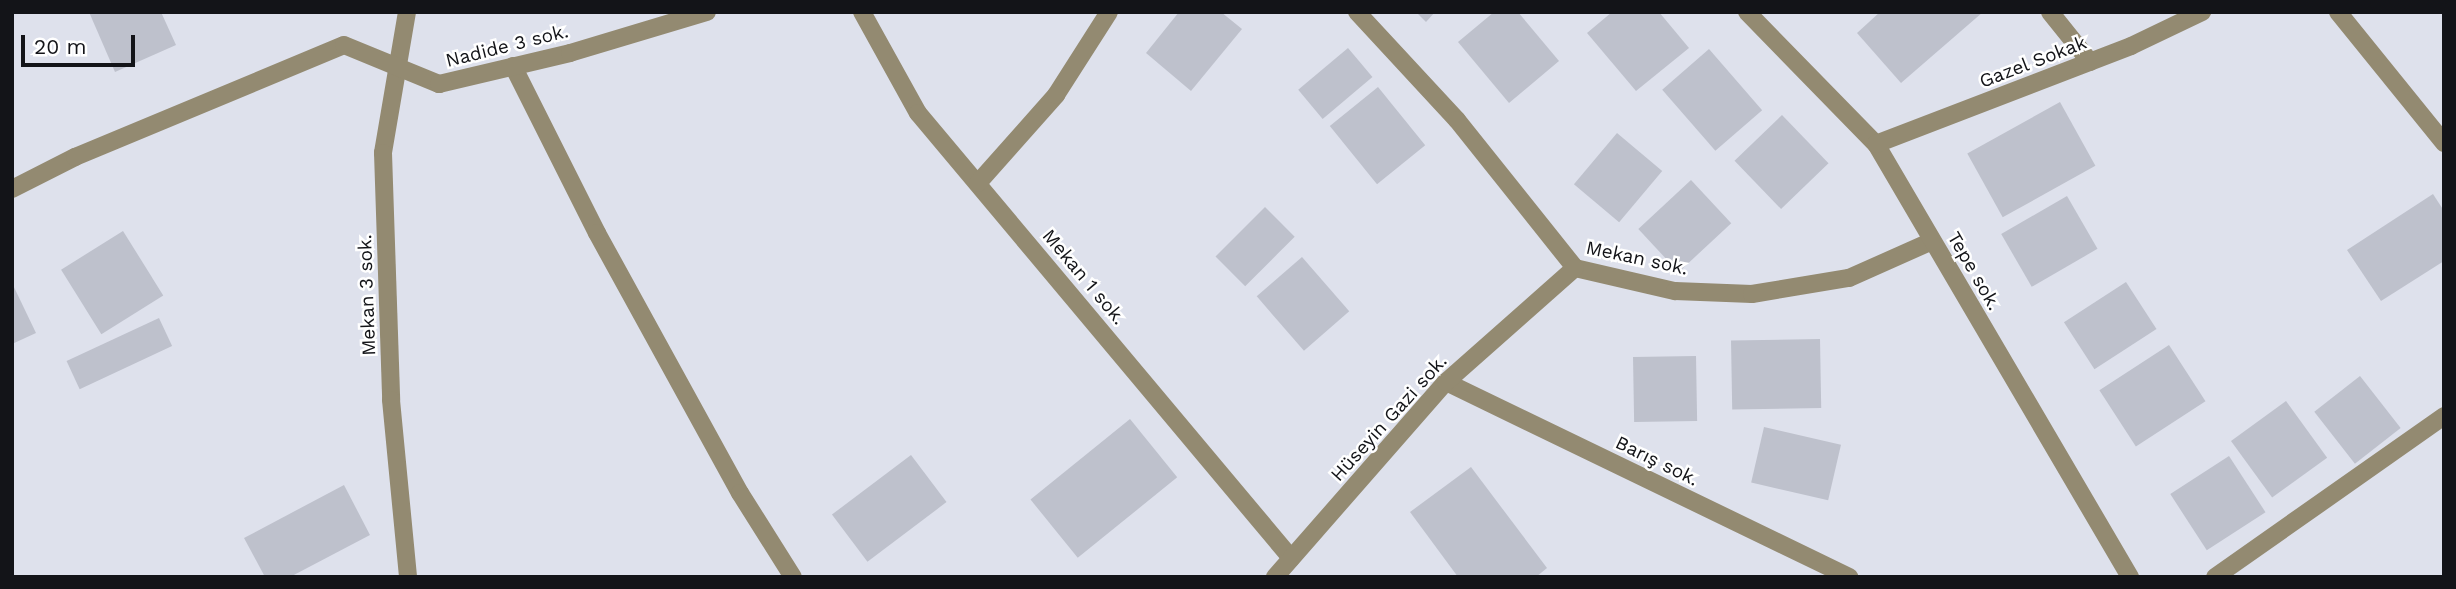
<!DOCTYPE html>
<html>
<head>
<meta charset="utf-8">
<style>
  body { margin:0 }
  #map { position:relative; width:2456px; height:589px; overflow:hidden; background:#dee1ec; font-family:"Work Sans",sans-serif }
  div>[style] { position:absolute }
  .building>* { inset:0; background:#bec1cc; transform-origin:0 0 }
  .minor>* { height:18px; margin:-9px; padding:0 9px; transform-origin:9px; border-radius:9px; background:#938a71 }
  span { translate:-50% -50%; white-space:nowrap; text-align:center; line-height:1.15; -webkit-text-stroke:5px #fff; paint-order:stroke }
  .street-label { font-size:19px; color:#131418 }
  .frame { position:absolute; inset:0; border:14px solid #131418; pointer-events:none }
  .scale { position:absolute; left:21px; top:35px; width:114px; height:32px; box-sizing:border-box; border:4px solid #131418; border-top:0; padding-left:9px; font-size:21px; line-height:24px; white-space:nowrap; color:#131418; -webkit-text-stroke:5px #fff; paint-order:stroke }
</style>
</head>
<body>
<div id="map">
  <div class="building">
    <div style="clip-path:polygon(89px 12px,161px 12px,176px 45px,115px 72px)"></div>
    <div style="clip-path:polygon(1179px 12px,1221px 12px,1242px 29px,1191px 91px,1146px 53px)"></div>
    <div style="clip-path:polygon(1416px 12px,1435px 12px,1426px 22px)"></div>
    <div style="clip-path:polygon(1494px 12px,1518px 12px,1559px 61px,1509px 103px,1458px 42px)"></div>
    <div style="clip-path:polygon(1612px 12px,1659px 12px,1689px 48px,1636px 91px,1587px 33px)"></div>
    <div style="clip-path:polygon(1880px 12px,1983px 12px,1901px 83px,1857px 33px)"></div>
    <div style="left:1348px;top:48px;width:38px;height:65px;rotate:50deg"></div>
    <div style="left:1709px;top:49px;width:81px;height:62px;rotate:49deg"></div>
    <div style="left:1378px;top:87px;width:75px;height:62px;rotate:51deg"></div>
    <div style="left:2060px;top:102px;width:73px;height:106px;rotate:61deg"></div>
    <div style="left:1782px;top:115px;width:67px;height:66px;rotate:46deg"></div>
    <div style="left:1617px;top:133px;width:59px;height:67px;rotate:40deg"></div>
    <div style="left:1691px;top:180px;width:59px;height:72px;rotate:47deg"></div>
    <div style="clip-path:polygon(2433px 194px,2444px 211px,2444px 261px,2381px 301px,2347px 250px)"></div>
    <div style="left:2067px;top:196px;width:61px;height:76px;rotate:60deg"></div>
    <div style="left:1265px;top:207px;width:42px;height:70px;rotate:45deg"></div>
    <div style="left:123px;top:231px;width:76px;height:73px;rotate:58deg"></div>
    <div style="left:1302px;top:257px;width:72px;height:60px;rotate:49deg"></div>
    <div style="left:2126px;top:282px;width:56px;height:74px;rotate:57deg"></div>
    <div style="clip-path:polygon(12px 283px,36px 333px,12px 344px)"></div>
    <div style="left:159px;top:318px;width:31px;height:102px;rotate:65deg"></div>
    <div style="left:1820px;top:339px;width:69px;height:89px;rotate:89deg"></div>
    <div style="left:2169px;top:345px;width:67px;height:83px;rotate:57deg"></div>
    <div style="left:1696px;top:356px;width:65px;height:63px;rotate:89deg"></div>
    <div style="left:2360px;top:376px;width:66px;height:58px;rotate:52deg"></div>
    <div style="left:2286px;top:401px;width:70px;height:68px;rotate:54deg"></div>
    <div style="left:1130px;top:419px;width:75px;height:128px;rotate:51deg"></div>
    <div style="left:1764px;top:427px;width:79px;height:57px;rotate:13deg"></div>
    <div style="left:911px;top:455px;width:59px;height:99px;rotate:53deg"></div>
    <div style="left:2229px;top:456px;width:67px;height:70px;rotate:57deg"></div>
    <div style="clip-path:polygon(1471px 467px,1547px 568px,1536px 577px,1458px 577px,1410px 512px)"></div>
    <div style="clip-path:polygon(344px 485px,370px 535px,290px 577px,265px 577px,244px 538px)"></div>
  </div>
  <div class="minor">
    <div style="left:407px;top:12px;width:143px;rotate:99.7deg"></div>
    <div style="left:383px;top:153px;width:247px;rotate:88.1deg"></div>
    <div style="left:391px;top:400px;width:178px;rotate:84.5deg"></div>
    <div style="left:862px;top:12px;width:115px;rotate:61deg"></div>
    <div style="left:918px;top:113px;width:581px;rotate:50.03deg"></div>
    <div style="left:1357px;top:12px;width:147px;rotate:47.2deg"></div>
    <div style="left:1457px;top:120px;width:189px;rotate:51.4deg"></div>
    <div style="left:1575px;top:268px;width:103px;rotate:13deg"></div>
    <div style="left:1675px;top:291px;width:77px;rotate:2.2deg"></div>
    <div style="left:1752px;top:294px;width:98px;rotate:-9.4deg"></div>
    <div style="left:1849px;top:278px;width:91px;rotate:-24deg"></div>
    <div style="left:1747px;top:12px;width:185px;rotate:45.7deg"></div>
    <div style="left:1876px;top:144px;width:502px;rotate:59.6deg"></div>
    <div style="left:2050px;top:12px;width:64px;rotate:51.3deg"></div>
    <div style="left:2338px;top:12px;width:169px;rotate:51deg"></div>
    <div style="left:513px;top:66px;width:187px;rotate:63.3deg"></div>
    <div style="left:597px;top:233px;width:297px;rotate:61.2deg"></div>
    <div style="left:740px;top:493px;width:99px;rotate:57.8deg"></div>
    <div style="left:1876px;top:144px;width:273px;rotate:-21deg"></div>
    <div style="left:2131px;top:46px;width:79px;rotate:-25.6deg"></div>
    <div style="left:978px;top:183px;width:118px;rotate:-48.4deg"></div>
    <div style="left:1056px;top:95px;width:98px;rotate:-57.4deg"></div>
    <div style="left:12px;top:189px;width:71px;rotate:-26.9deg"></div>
    <div style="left:75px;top:157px;width:291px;rotate:-22.6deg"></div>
    <div style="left:344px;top:45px;width:103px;rotate:22.3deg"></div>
    <div style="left:439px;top:84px;width:135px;rotate:-13.3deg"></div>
    <div style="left:570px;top:53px;width:143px;rotate:-16.7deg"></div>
    <div style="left:1446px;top:382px;width:448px;rotate:25.8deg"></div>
    <div style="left:1275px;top:577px;width:259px;rotate:-48.8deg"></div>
    <div style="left:1446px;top:382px;width:172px;rotate:-41.5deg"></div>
    <div style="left:2215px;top:577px;width:280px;rotate:-35.1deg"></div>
  </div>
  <div class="street-label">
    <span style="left:507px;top:46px;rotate:-14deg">Nadide 3 sok.</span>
    <span style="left:2033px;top:62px;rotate:-21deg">Gazel Sokak</span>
    <span style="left:1637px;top:258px;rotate:12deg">Mekan sok.</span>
    <span style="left:1974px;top:271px;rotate:60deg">Tepe sok.</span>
    <span style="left:1084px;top:277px;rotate:50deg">Mekan 1 sok.</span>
    <span style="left:367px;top:295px;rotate:-92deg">Mekan 3 sok.</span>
    <span style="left:1389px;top:418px;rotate:-48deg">Hüseyin Gazi sok.</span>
    <span style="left:1657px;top:461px;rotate:26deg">Barış sok.</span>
  </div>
  <div class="frame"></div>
  <div class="scale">20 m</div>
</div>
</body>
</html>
